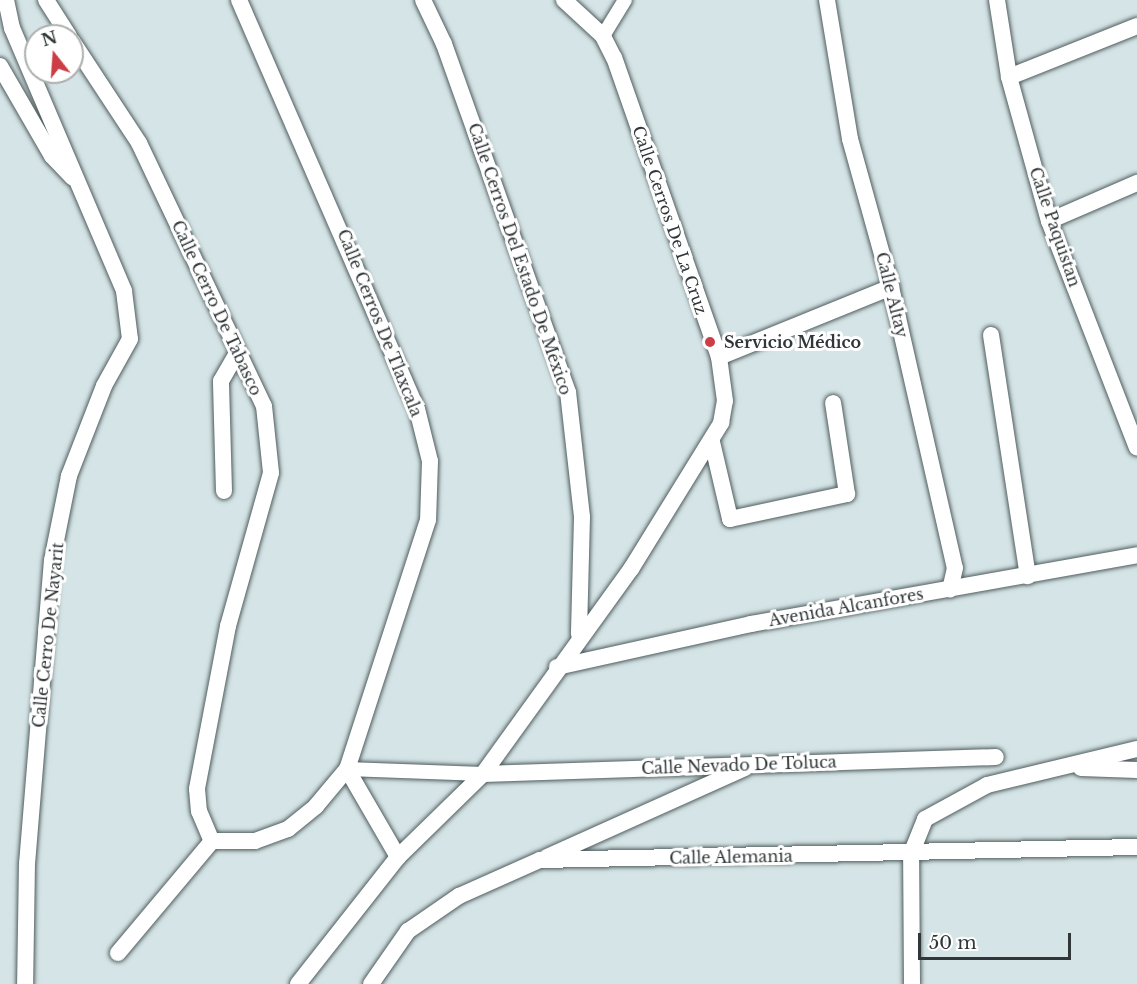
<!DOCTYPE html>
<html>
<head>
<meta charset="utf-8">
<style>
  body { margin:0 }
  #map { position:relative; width:1137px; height:984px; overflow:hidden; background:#d5e4e6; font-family:"Libre Baskerville",serif }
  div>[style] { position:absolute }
  .roads { filter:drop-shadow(0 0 2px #505d5f) drop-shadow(0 0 2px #505d5f) }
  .pedestrian>* { height:14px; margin:-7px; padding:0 7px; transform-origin:7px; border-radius:7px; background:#fff }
  .minor>* { height:16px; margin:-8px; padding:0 8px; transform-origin:8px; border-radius:8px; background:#fff }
  .dots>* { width:16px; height:16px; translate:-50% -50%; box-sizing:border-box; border:3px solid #fff; border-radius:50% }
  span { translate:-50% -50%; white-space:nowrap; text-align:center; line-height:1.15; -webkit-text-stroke:6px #fff; paint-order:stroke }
  .street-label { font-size:16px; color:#313738 }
  .poi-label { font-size:16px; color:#313738; font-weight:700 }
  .left { translate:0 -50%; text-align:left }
  .north { position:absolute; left:24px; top:24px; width:60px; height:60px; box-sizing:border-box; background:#fff; border:2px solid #adafaf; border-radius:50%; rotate:343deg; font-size:16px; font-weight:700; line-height:24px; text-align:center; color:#313738 }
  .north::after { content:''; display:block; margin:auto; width:21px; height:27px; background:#cd3d45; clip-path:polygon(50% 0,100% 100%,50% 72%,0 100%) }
  .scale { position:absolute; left:918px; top:933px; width:153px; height:27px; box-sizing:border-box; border:3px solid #313738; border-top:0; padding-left:8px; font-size:18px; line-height:21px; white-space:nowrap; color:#313738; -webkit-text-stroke:4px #fff; paint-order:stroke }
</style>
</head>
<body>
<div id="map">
  <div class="roads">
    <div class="pedestrian">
      <div style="left:603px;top:36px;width:42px;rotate:-58.6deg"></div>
      <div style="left:347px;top:769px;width:136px;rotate:2.1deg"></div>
    </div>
    <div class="minor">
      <div style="left:6px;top:0;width:29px;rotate:78deg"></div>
      <div style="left:12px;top:28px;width:286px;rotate:66.9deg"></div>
      <div style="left:124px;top:291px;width:48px;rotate:82.9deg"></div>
      <div style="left:130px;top:339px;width:54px;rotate:119deg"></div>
      <div style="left:104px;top:386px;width:97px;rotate:111.3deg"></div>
      <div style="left:69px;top:476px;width:86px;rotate:101.4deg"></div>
      <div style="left:52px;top:560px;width:304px;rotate:94.7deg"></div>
      <div style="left:27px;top:863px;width:121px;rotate:90.9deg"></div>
      <div style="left:46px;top:0;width:43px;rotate:57.4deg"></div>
      <div style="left:239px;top:0;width:446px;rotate:66.5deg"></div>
      <div style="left:417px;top:409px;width:54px;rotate:76deg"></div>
      <div style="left:430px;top:461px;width:59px;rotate:91.9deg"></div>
      <div style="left:428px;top:520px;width:262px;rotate:108deg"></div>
      <div style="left:347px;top:769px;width:102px;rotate:59.9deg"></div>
      <div style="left:423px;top:0;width:49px;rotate:64.5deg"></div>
      <div style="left:444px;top:44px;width:369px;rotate:70.4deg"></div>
      <div style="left:568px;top:392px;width:126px;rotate:83.6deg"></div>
      <div style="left:582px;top:517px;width:117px;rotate:91.5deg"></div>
      <div style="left:827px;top:0;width:141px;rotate:80.6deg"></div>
      <div style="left:850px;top:139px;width:154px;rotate:74.5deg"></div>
      <div style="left:891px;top:287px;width:288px;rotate:77.2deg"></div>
      <div style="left:955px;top:568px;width:22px;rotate:103deg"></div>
      <div style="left:997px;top:0;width:78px;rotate:81.1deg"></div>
      <div style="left:1009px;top:77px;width:149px;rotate:74.5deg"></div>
      <div style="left:1049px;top:221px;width:243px;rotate:68.8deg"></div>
      <div style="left:72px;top:41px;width:122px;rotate:56.7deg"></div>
      <div style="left:139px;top:143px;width:291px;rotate:64.6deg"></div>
      <div style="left:264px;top:406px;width:67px;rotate:84deg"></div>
      <div style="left:271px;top:473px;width:159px;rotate:105.7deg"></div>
      <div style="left:228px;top:626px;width:166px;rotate:100.8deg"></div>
      <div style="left:197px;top:789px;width:22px;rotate:85deg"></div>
      <div style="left:199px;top:811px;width:33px;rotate:67deg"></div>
      <div style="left:0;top:66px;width:104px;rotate:60deg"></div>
      <div style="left:52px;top:156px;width:30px;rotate:46deg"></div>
      <div style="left:1009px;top:77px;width:138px;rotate:-21.7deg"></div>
      <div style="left:1049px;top:221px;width:96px;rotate:-23.4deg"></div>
      <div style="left:991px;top:335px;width:244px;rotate:81.3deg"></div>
      <div style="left:719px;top:357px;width:186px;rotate:-22.1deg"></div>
      <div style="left:712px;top:442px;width:79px;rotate:76.8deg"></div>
      <div style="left:730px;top:519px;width:120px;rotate:-12.1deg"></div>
      <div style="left:847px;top:494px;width:92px;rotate:-98.7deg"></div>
      <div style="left:224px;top:491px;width:110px;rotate:-91.6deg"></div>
      <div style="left:221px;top:381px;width:32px;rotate:-60deg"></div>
      <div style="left:557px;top:667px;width:199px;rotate:-12.5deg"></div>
      <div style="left:751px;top:624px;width:392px;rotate:-10.1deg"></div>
      <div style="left:1081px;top:768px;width:56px;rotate:2deg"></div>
      <div style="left:483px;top:774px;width:513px;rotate:-1.9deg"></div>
      <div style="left:212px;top:841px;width:43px"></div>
      <div style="left:255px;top:841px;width:35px;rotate:-20deg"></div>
      <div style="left:288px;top:829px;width:36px;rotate:-39deg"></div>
      <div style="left:316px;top:806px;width:48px;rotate:-50deg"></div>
      <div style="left:547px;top:857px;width:217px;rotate:-24.2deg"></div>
      <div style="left:118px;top:953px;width:146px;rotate:-50deg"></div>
      <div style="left:298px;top:984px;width:162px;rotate:-51.8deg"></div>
      <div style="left:398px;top:857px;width:119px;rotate:-44.3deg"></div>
      <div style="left:483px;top:774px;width:253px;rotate:-54.2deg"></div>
      <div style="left:631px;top:569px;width:172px;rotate:-58.3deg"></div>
      <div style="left:721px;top:423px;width:22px;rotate:-80deg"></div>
      <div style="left:725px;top:401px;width:44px;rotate:-97.8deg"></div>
      <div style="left:719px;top:357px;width:317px;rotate:-109.3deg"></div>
      <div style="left:614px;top:58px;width:25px;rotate:-117deg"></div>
      <div style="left:603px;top:36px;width:53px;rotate:-137.3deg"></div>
      <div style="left:371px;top:984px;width:65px;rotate:-55.1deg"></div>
      <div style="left:408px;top:931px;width:62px;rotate:-34.5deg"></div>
      <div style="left:459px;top:896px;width:89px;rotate:-24deg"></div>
      <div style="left:540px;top:860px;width:597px;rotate:-1.25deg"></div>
      <div style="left:912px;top:984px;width:130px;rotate:-90.4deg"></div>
      <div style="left:911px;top:854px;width:38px;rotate:-68deg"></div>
      <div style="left:925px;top:819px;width:71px;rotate:-28.7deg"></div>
      <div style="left:987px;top:785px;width:154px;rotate:-13.5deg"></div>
    </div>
  </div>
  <div class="dots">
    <div style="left:710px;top:342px;background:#cd3d45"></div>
  </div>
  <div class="street-label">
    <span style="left:670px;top:220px;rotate:71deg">Calle Cerros De La Cruz</span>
    <span style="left:1055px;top:227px;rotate:71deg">Calle Paquistan</span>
    <span style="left:520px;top:259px;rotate:71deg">Calle Cerros Del Estado De México</span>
    <span style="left:892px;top:295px;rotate:76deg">Calle Altay</span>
    <span style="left:217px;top:308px;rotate:65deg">Calle Cerro De Tabasco</span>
    <span style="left:380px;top:323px;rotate:68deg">Calle Cerros De Tlaxcala</span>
    <span style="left:846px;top:607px;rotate:-10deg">Avenida Alcanfores</span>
    <span style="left:48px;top:635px;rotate:-84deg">Calle Cerro De Nayarit</span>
    <span style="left:739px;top:765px;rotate:-2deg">Calle Nevado De Toluca</span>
    <span style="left:731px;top:857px;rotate:-1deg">Calle Alemania</span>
  </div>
  <div class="poi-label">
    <span class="left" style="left:724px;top:342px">Servicio Médico</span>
  </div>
  <div class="north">N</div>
  <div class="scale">50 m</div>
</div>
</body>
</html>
